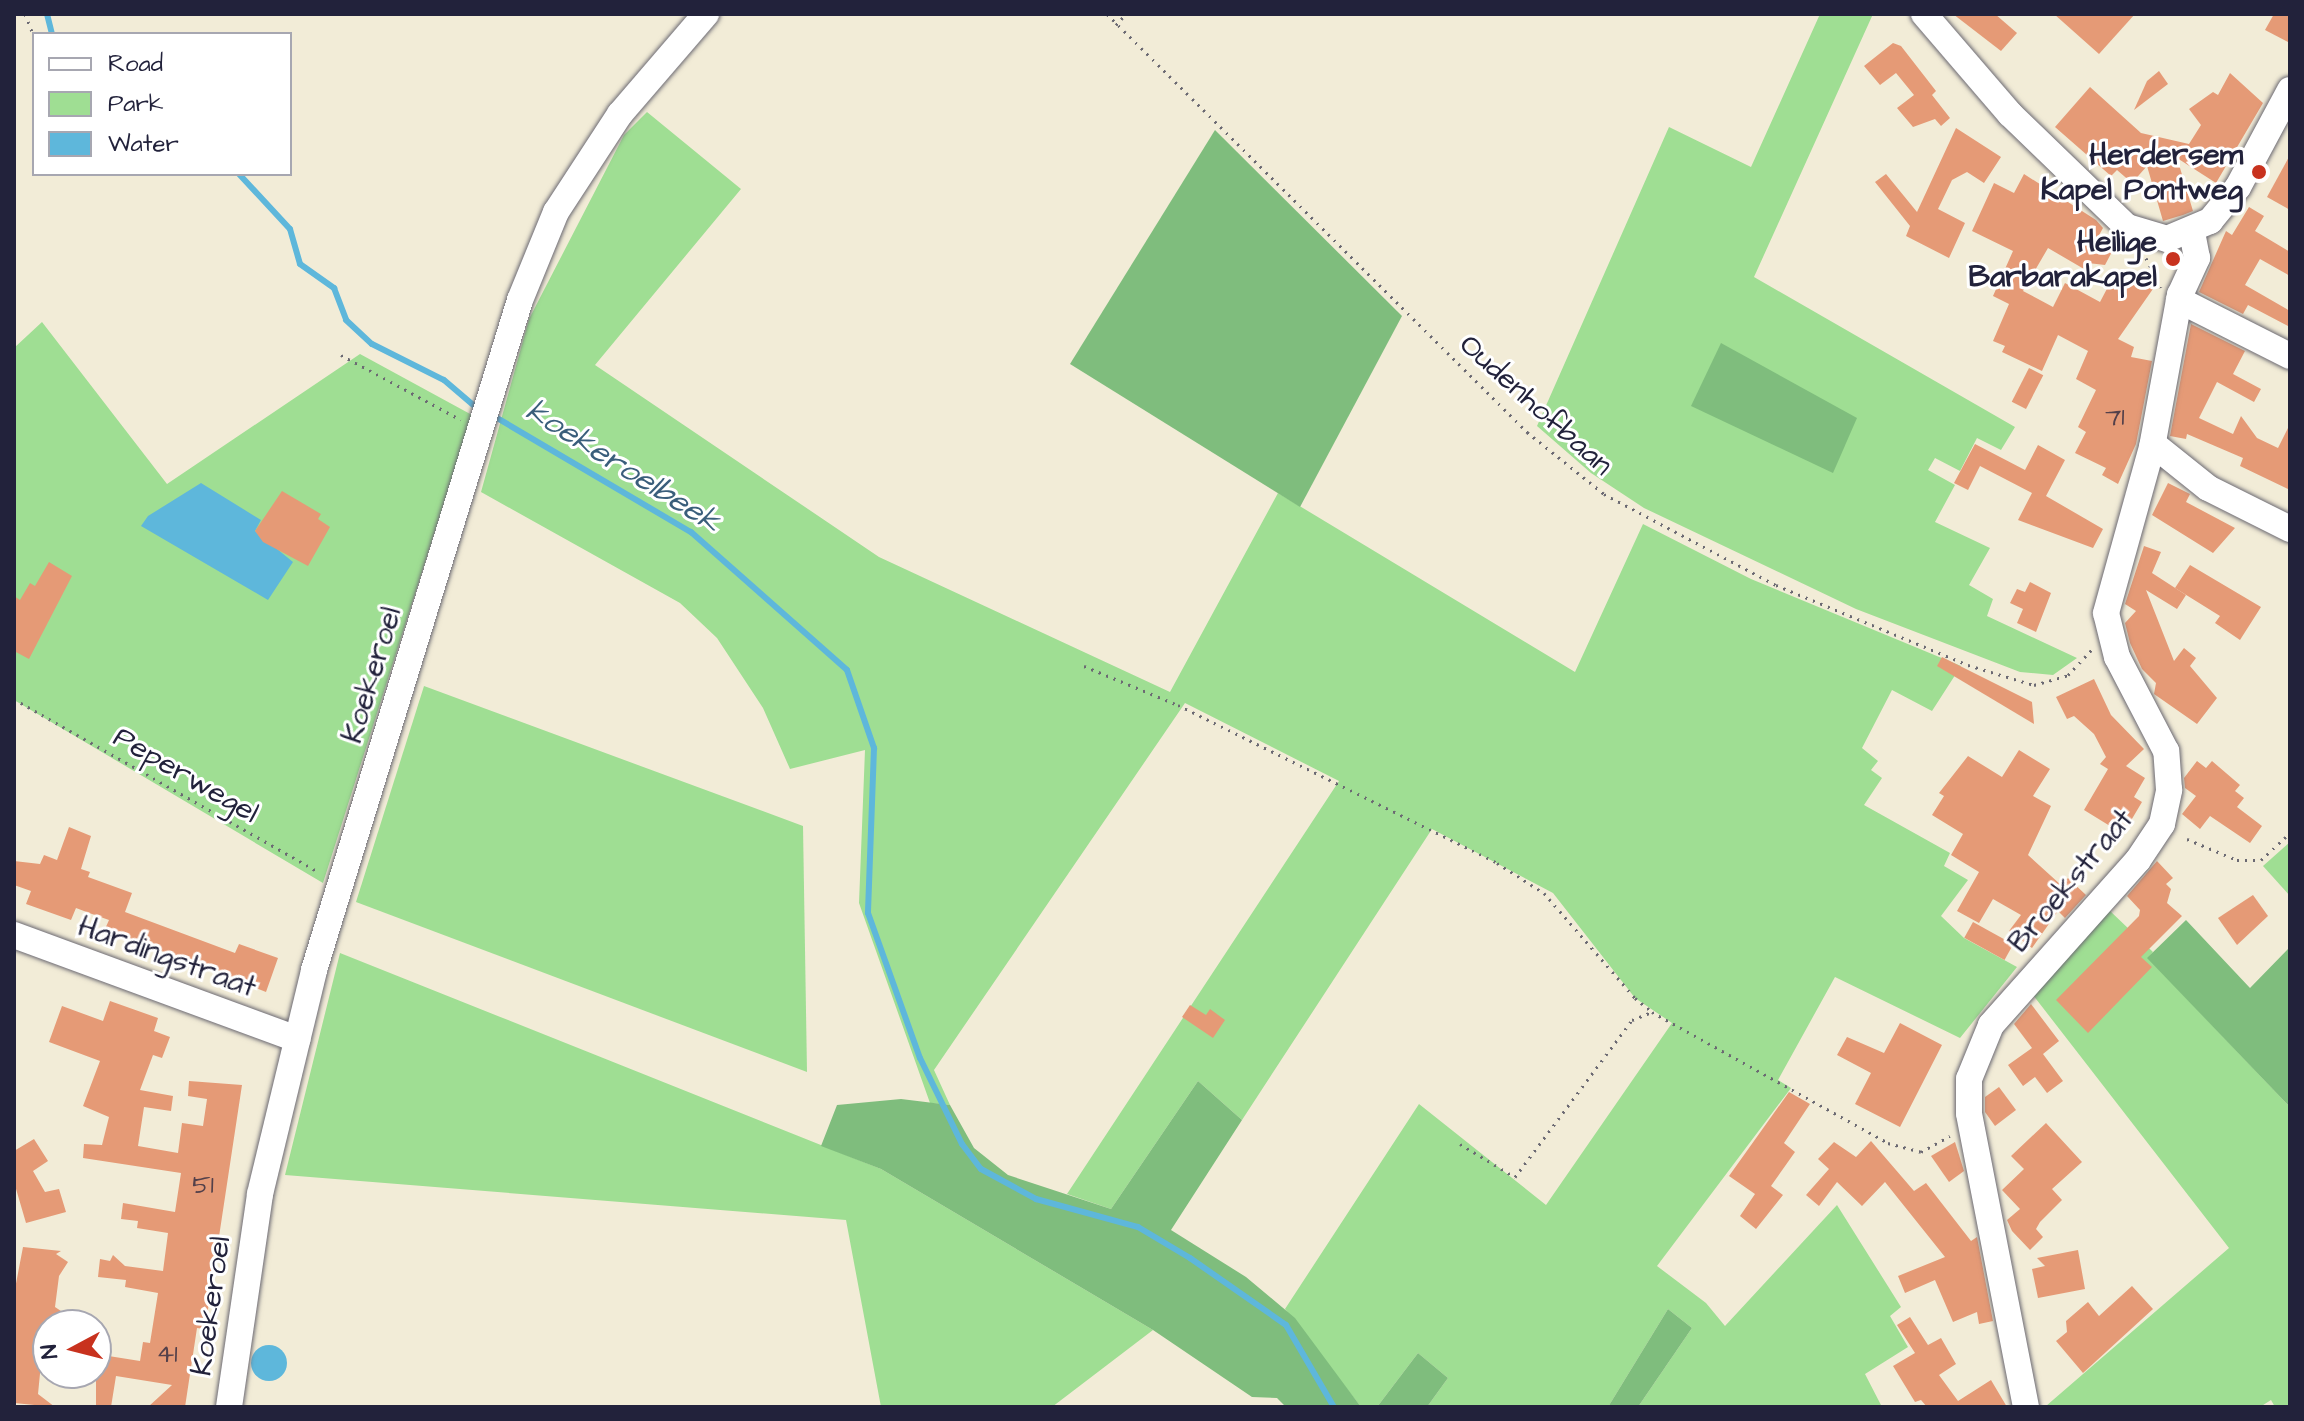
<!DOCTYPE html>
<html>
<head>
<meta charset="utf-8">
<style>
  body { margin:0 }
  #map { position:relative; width:2304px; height:1421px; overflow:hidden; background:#f2ecd7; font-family:"Architects Daughter",sans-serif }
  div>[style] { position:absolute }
  .green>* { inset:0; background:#9fde93 }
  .forest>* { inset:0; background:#7fbd7d }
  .water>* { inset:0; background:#5eb7db }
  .round { border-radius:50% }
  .stream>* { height:6px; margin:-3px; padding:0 3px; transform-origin:3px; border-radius:3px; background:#5eb7db }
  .building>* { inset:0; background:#e59a76; transform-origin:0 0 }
  .path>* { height:3px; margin-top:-1.5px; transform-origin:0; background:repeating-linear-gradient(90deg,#6b6972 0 2px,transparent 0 8px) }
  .roads { filter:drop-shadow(0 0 2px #6b6972) drop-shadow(0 0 2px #6b6972) }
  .minor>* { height:26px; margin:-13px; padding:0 13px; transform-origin:13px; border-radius:13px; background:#fff }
  .dots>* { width:22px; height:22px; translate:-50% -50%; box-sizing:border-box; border:4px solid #fff; border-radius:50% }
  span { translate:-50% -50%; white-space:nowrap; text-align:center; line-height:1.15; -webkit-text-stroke:6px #fff; paint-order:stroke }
  .number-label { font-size:26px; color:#53404a }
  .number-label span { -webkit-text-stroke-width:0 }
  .poi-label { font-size:30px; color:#22223b; font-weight:700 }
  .right { translate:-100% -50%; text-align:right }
  .street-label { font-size:30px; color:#22223b }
  .water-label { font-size:32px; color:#3a5e7b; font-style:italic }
  .frame { position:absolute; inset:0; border:16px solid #22223b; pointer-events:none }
  .legend { position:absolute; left:32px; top:32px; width:260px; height:144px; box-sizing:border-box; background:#fff; border:2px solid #a7a7b1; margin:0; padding:10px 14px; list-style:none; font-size:24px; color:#22223b }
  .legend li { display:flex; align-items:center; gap:16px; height:40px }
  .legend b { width:40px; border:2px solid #a7a7b1 }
  .north { position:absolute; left:32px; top:1309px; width:80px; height:80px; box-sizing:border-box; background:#fff; border:2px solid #a7a7b1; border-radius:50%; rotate:263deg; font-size:22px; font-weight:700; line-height:32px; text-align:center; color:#22223b }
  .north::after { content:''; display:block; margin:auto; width:28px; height:36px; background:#c8321e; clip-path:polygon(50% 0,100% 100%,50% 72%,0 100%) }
</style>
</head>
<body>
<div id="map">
  <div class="green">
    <div style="clip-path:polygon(1820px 14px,1873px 14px,1754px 277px,2015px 427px,2001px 450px,1977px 438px,1960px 471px,1935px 458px,1928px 470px,1955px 485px,1935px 522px,1990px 548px,1969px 585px,1993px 599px,1987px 616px,2077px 658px,2053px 675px,2020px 672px,1856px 609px,1644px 508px,1591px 473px,1537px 426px,1669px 127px,1751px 167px)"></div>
    <div style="clip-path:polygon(647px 112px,741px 189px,595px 365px,879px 557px,1170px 692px,1278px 493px,1575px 672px,1643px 524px,1751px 579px,1961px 666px,1932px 711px,1892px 690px,1862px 748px,1878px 761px,1871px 770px,1882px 778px,1864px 805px,1950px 853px,1944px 866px,1968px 880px,1941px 916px,1964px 938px,2017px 967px,1960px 1038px,1835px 977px,1778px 1080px,1791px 1088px,1657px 1266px,1706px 1303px,1725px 1326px,1837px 1205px,1901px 1307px,1890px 1316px,1908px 1347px,1865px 1374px,1882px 1407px,1638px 1407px,1692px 1328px,1668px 1309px,1608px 1407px,1427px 1407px,1448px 1378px,1418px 1353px,1377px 1407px,1361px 1407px,1285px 1309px,1419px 1104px,1546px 1205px,1672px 1023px,1635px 998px,1553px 893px,1432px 829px,1242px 1120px,1198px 1081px,1111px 1209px,1067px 1194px,1339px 781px,1185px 703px,934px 1070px,950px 1105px,930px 1103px,859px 903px,865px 750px,790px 769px,763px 708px,717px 638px,680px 603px,481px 492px,529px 319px,624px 135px)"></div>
    <div style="clip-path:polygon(42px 322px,167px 484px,360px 354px,472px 415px,323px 883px,14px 700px,14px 348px)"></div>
    <div style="clip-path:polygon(424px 686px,803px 826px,807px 1072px,356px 902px)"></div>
    <div style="clip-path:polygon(2290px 842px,2290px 896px,2263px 866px)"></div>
    <div style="clip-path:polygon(2109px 910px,2153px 952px,2148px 958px,2290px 1107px,2290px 1407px,2275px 1407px,2271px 1400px,2260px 1407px,2046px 1406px,2229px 1248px,2033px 995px)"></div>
    <div style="clip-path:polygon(340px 953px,881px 1169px,1153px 1330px,1052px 1407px,881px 1407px,846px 1220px,285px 1175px)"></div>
  </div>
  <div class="forest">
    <div style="clip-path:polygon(1215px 130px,1402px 316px,1300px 507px,1070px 364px)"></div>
    <div style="clip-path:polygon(1721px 343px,1857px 418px,1833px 473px,1691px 406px)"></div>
    <div style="clip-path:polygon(2186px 920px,2250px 988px,2290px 947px,2290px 1107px,2147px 958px)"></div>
    <div style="clip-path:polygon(1198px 1081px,1242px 1120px,1171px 1230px,1246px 1277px,1295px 1318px,1361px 1407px,1286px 1407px,1277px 1398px,1252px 1397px,1153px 1330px,881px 1169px,821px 1146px,837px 1105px,901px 1099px,950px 1105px,974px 1148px,1008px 1175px,1111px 1209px)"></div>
    <div style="clip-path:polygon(1668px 1309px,1692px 1328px,1638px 1407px,1608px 1407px)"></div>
    <div style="clip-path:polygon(1418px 1353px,1448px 1378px,1427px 1407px,1377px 1407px)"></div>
  </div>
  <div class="water">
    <div style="clip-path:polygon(201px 483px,261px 520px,255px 531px,293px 562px,268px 600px,141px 526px,148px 516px)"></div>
    <div class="round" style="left:251px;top:1345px;width:36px;height:36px"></div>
  </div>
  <div class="stream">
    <div style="left:47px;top:14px;width:21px;rotate:76deg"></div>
    <div style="left:239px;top:174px;width:75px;rotate:47.2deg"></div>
    <div style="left:290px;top:229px;width:36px;rotate:74deg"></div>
    <div style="left:300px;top:264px;width:42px;rotate:35.2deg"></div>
    <div style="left:334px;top:288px;width:34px;rotate:69deg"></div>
    <div style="left:346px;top:320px;width:35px;rotate:43deg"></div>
    <div style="left:372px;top:344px;width:80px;rotate:26.6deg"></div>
    <div style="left:444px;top:380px;width:45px;rotate:40.5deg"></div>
    <div style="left:492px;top:415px;width:231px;rotate:30.5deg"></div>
    <div style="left:691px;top:532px;width:208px;rotate:41.5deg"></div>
    <div style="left:847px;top:670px;width:83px;rotate:70.9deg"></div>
    <div style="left:874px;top:748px;width:165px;rotate:92.1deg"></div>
    <div style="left:868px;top:913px;width:154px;rotate:70.3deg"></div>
    <div style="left:920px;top:1058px;width:96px;rotate:64deg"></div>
    <div style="left:962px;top:1144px;width:31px;rotate:53deg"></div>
    <div style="left:981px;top:1169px;width:63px;rotate:28.6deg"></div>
    <div style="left:1036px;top:1199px;width:106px;rotate:15.4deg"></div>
    <div style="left:1138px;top:1227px;width:61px;rotate:30.8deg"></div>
    <div style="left:1190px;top:1258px;width:117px;rotate:34.9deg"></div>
    <div style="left:1286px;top:1325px;width:95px;rotate:59.7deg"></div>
  </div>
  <div class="building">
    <div style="clip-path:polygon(1953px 14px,1995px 14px,2017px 33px,2001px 51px)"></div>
    <div style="clip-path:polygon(2054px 14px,2135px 14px,2099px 54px)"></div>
    <div style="clip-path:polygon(2274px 14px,2290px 14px,2290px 43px,2265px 30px)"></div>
    <div style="clip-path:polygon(1893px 43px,1901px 46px,1936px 91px,1932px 95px,1950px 118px,1941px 126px,1935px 119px,1913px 127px,1897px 108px,1914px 95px,1896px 73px,1880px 85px,1864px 66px)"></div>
    <div style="clip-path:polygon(2159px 71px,2168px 84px,2134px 110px,2147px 81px)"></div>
    <div style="clip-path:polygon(2230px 73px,2263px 103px,2216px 183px,2177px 158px,2193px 211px,2183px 215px,2163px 221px,2147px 166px,2132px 183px,2117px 170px,2111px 176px,2055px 127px,2090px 87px,2141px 133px,2189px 144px,2201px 125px,2189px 109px,2213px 92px,2218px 95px)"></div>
    <div style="clip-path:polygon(1956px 128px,2001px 157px,1984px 183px,1967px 172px,1952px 180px,1938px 209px,1965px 223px,1949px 258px,1906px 236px,1910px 226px,1875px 182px,1886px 174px,1917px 212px)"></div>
    <div style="clip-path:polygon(2290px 155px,2290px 210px,2267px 197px)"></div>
    <div style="clip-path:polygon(2024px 174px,2096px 220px,2103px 228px,2098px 237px,2115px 246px,2105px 265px,2088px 263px,2084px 269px,2048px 248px,2023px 291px,2053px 307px,2065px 283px,2100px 302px,2110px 283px,2125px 291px,2134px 274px,2155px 286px,2118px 339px,2134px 347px,2131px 357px,2152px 361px,2136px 444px,2118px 484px,2102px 475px,2106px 468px,2075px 453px,2086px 432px,2078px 427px,2096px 390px,2076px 379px,2088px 351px,2058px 335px,2042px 371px,2002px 352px,2005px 346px,1993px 341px,2009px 304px,1993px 296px,2013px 251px,1972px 231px,1994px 183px,2014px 193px)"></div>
    <div style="clip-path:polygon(2249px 207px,2264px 216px,2255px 231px,2290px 252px,2290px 276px,2260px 259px,2245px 285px,2290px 311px,2290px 327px,2248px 305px,2243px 314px,2199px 292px,2226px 231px,2232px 235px)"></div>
    <div style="clip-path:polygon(2191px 324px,2245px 351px,2233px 374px,2261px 389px,2254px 402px,2217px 382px,2199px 418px,2233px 434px,2241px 416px,2257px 438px,2278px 448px,2290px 424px,2290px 490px,2240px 466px,2243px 458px,2187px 434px,2186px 439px,2170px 436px)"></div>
    <div style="left:2029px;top:368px;width:16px;height:38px;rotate:27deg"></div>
    <div style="clip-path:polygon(1975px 444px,2025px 470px,2038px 445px,2065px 460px,2046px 496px,2103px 529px,2093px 548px,2018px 520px,2032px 493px,1980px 466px,1968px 490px,1954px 483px)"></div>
    <div style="clip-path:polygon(2168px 483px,2190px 494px,2186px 502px,2235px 528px,2213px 553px,2152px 515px)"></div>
    <div style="clip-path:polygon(282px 491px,321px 514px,318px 519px,330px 527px,308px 566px,263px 542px,255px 531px)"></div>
    <div style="clip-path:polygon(2144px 546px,2161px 552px,2152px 573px,2186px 595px,2177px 609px,2146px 590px,2174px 661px,2184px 648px,2196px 658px,2190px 666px,2217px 698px,2197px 724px,2154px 694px,2156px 683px,2142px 669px,2130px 643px,2125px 623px,2136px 611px,2125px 604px)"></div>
    <div style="clip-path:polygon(49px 562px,72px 576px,29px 659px,14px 651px,14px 596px,20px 600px,30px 583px,35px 586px)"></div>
    <div style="clip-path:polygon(2190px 565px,2261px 607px,2240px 640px,2215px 623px,2220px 616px,2175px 588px)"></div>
    <div style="clip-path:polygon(2030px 582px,2051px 593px,2036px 632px,2017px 623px,2023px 609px,2010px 603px,2017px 589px,2025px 592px)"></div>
    <div style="clip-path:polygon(1942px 657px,2032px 702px,2034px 724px,1937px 666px)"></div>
    <div style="clip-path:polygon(2094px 679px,2111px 715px,2144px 749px,2126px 766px,2145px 778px,2134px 797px,2142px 802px,2123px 834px,2084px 810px,2108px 769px,2100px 764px,2106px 757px,2094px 734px,2074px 716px,2067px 719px,2056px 697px)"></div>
    <div style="clip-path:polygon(2019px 750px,2050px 769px,2033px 796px,2051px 806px,2028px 855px,2061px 885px,2068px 878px,2086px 895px,2065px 918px,2058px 911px,2032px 948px,2009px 931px,2021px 915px,1993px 899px,1979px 923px,1957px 911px,1979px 872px,1951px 855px,1963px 834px,1932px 815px,1944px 796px,1939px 793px,1968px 756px,2002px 777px)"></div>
    <div style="clip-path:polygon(2197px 761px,2206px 768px,2212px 761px,2240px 785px,2235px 791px,2244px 798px,2237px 807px,2262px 826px,2250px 843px,2210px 816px,2200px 829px,2182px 814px,2196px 796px,2185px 788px,2184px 778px)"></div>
    <div style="clip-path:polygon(69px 827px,91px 836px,81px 869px,90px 872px,88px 877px,132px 893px,125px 912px,235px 953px,239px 944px,278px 958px,266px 992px,105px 929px,109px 920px,92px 914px,76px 908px,71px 920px,26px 904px,31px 891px,14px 885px,14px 861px,40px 864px,44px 855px,57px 860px)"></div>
    <div style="clip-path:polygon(2157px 861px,2173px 878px,2166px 884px,2171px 889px,2167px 903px,2182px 916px,2141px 957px,2152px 967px,2088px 1033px,2056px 1000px,2139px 916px,2140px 910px,2127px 896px)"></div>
    <div style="clip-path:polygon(2253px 895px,2268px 916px,2237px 945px,2218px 918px)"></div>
    <div style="left:1973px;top:922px;width:46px;height:18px;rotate:29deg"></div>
    <div style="clip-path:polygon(110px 1001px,158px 1018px,154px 1031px,170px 1037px,162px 1058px,153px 1055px,140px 1090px,173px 1096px,171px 1111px,144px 1107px,138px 1146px,178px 1153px,182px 1123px,203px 1126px,207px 1099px,188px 1096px,189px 1081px,242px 1085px,205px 1329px,197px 1328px,185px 1407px,148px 1407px,172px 1385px,116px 1376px,111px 1407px,96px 1407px,96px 1354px,140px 1361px,143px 1342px,150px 1343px,158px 1293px,125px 1287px,126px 1280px,98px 1277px,100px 1259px,110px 1261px,113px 1255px,125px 1266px,163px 1271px,168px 1233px,137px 1228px,138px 1221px,121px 1219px,123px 1203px,175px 1212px,181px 1173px,83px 1158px,84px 1144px,102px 1145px,109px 1117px,83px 1106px,100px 1061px,49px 1042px,62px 1006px,103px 1021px)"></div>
    <div style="clip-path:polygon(2031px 1004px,2059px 1041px,2043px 1054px,2063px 1081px,2047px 1093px,2035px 1077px,2023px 1086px,2008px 1065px,2032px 1048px,2014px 1024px)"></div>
    <div style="clip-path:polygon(1190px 1005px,1206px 1015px,1210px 1009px,1225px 1020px,1213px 1038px,1182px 1017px)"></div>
    <div style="clip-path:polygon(1900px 1023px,1942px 1045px,1900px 1127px,1855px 1104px,1871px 1073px,1837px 1055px,1847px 1037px,1884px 1053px)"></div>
    <div style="clip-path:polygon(1999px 1087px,2016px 1110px,1995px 1126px,1985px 1112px,1985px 1097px)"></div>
    <div style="clip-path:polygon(1789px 1092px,1810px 1104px,1784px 1143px,1795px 1152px,1771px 1186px,1783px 1195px,1756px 1229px,1740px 1216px,1755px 1194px,1729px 1176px)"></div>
    <div style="clip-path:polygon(2046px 1123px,2082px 1162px,2052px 1189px,2062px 1200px,2040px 1222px,2036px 1229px,2043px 1237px,2030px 1250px,2012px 1231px,2007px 1220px,2020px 1209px,2002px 1190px,2024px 1169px,2011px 1156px)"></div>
    <div style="clip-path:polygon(34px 1139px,48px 1161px,33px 1171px,45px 1192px,59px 1189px,66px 1212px,26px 1223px,14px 1182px,14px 1151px)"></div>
    <div style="clip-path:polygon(1871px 1141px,1914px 1191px,1926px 1183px,1971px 1241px,1977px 1237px,1993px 1321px,1979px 1324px,1977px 1312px,1953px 1322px,1935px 1280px,1905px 1293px,1898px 1276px,1945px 1257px,1885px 1182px,1862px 1206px,1837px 1182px,1819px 1206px,1806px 1195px,1829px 1169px,1818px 1159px,1834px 1142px,1856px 1157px)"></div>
    <div style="clip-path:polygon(1955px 1142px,1964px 1171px,1949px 1182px,1931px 1156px)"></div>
    <div style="clip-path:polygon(23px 1247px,61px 1251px,56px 1254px,68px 1262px,59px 1276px,55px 1307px,70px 1317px,56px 1324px,45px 1323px,38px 1394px,55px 1407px,14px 1403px,14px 1294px)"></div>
    <div style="clip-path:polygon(2078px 1250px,2085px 1289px,2038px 1298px,2032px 1269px,2045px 1266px,2037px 1258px)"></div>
    <div style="clip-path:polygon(2132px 1286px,2153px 1309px,2083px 1373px,2056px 1341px,2067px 1332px,2066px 1321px,2088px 1302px,2099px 1316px)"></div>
    <div style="clip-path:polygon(1910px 1317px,1928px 1345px,1941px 1338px,1956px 1364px,1939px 1375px,1958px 1401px,1991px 1380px,2007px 1407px,1927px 1407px,1921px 1400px,1915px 1402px,1893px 1366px,1915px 1353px,1897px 1325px)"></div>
  </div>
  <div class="path">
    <div style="left:25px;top:14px;width:24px;rotate:68deg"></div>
    <div style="left:1107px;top:14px;width:593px;rotate:44.86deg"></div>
    <div style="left:1527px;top:432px;width:99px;rotate:38.8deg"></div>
    <div style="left:1604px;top:494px;width:195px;rotate:27.9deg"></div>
    <div style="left:1776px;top:585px;width:208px;rotate:22.6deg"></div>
    <div style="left:1968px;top:665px;width:69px;rotate:16.9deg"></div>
    <div style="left:2034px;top:685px;width:35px;rotate:-16deg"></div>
    <div style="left:2068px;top:675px;width:35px;rotate:-47deg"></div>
    <div style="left:1116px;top:25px;width:15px;rotate:-48deg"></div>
    <div style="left:2146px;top:258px;width:33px;rotate:63deg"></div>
    <div style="left:341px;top:355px;width:136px;rotate:28.4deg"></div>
    <div style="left:1084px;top:666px;width:102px;rotate:22.5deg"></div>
    <div style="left:1178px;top:705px;width:356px;rotate:26.3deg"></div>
    <div style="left:1497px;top:863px;width:56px;rotate:32.6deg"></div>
    <div style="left:1544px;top:893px;width:139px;rotate:49.1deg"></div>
    <div style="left:1635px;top:998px;width:22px;rotate:39deg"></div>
    <div style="left:1652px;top:1012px;width:270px;rotate:29deg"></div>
    <div style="left:1888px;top:1143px;width:34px;rotate:15deg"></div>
    <div style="left:1921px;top:1152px;width:33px;rotate:-29deg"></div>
    <div style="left:14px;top:699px;width:351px;rotate:29.6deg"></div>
    <div style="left:2187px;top:839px;width:54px;rotate:22.8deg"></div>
    <div style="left:2237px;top:860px;width:24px"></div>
    <div style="left:2261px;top:860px;width:40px;rotate:-43deg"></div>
    <div style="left:1460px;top:1144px;width:64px;rotate:31deg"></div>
    <div style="left:1515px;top:1177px;width:196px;rotate:-53.3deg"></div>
    <div style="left:1632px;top:1020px;width:22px;rotate:-22deg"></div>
  </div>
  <div class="roads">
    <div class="minor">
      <div style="left:1924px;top:14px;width:132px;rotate:49.3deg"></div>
      <div style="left:2010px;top:114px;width:163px;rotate:44deg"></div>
      <div style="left:2127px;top:227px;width:42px;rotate:16.7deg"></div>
      <div style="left:2167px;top:239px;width:47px;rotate:-22.7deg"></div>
      <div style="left:2210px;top:221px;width:44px;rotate:-50.5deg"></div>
      <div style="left:2238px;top:187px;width:110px;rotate:-61.8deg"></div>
      <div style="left:2179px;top:300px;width:124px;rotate:26.8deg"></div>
      <div style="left:2153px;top:444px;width:70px;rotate:38.7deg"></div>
      <div style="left:2208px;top:488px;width:92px;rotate:26.6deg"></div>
      <div style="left:14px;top:935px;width:302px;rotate:20.2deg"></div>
      <div style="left:229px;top:1407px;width:215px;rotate:-81.7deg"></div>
      <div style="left:260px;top:1194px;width:230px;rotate:-76.4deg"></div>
      <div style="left:314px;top:970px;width:701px;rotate:-72.91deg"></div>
      <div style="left:520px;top:300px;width:95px;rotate:-67.8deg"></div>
      <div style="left:556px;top:212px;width:117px;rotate:-56.9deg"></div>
      <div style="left:620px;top:114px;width:132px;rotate:-49.3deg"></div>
      <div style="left:2026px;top:1407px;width:299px;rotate:-101deg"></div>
      <div style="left:1969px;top:1113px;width:34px;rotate:-90deg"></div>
      <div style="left:1969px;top:1079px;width:58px;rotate:-67.8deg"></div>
      <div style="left:1991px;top:1025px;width:221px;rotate:-48.3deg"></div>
      <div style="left:2138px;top:860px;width:43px;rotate:-56.3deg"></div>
      <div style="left:2162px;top:824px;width:35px;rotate:-78deg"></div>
      <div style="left:2169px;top:790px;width:39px;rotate:-94deg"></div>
      <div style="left:2166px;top:751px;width:106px;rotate:-117.5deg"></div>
      <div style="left:2117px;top:657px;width:45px;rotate:-104deg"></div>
      <div style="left:2106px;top:613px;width:172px;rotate:-74.5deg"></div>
      <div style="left:2152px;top:447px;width:155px;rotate:-79.6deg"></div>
      <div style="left:2180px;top:295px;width:41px;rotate:-65.3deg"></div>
      <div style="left:2197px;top:258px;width:25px;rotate:-101deg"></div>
    </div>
  </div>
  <div class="dots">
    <div style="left:2259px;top:172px;background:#c8321e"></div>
    <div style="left:2173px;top:259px;background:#c8321e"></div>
  </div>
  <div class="number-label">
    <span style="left:2115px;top:418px">71</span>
    <span style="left:203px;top:1186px">51</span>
    <span style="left:167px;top:1355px">41</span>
  </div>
  <div class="poi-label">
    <span class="right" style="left:2243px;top:172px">Herdersem<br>Kapel Pontweg</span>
    <span class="right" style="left:2157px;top:259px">Heilige<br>Barbarakapel</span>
  </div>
  <div class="street-label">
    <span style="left:1536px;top:405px;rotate:42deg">Oudenhofbaan</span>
    <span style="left:372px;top:675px;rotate:-73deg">Koekeroel</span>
    <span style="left:186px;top:775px;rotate:30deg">Peperwegel</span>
    <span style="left:2071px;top:881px;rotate:-50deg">Broekstraat</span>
    <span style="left:167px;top:957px;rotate:20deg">Hardingstraat</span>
    <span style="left:211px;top:1306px;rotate:-82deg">Koekeroel</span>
  </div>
  <div class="water-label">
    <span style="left:623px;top:467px;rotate:32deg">koekeroelbeek</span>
  </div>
  <div class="frame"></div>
  <ul class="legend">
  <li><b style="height:10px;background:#fff"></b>Road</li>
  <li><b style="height:22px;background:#9fde93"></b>Park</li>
  <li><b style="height:22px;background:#5eb7db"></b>Water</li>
  </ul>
  <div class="north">N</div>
</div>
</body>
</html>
